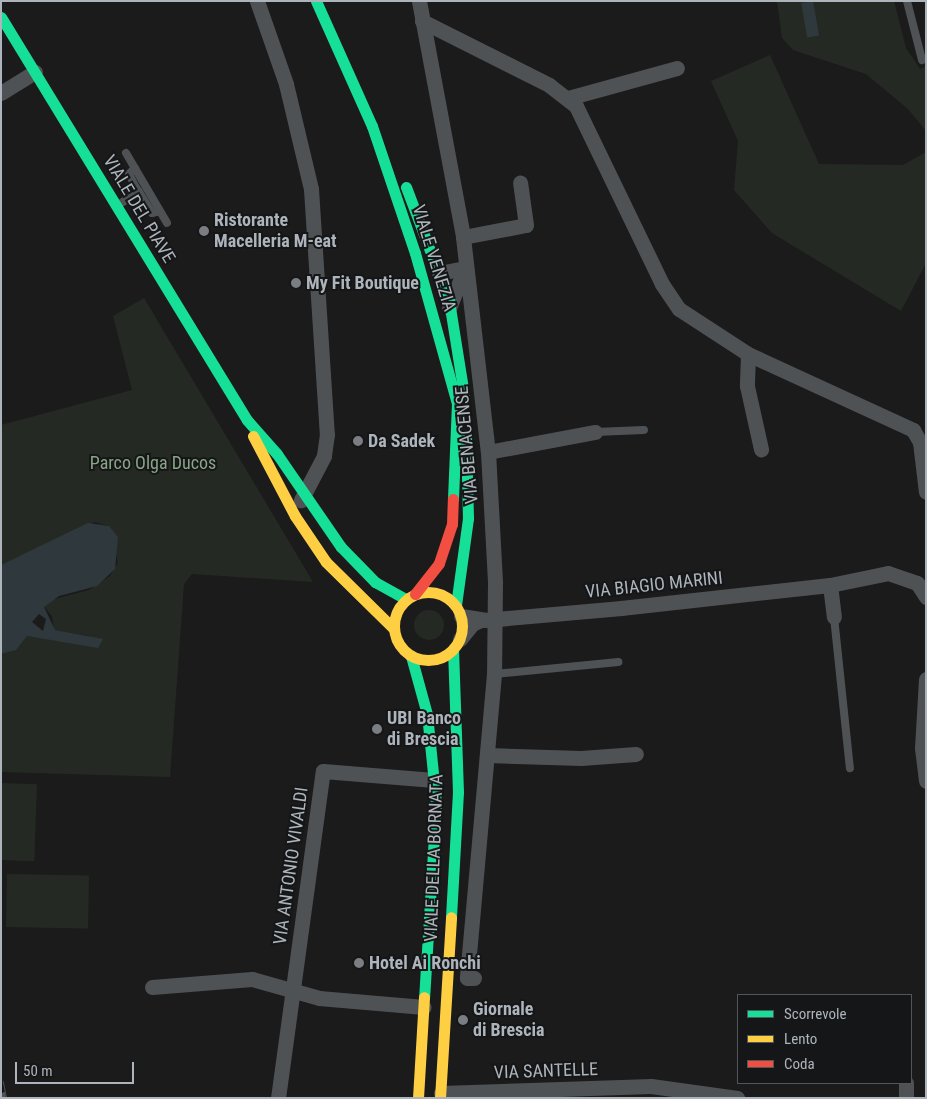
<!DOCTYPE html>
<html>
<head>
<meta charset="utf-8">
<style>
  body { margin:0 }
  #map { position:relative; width:927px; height:1099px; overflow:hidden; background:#1b1b1b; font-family:"Roboto Condensed",sans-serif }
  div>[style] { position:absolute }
  .green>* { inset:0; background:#242a23; transform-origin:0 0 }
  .round { border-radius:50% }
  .water>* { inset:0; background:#2f393d; transform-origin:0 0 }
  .lane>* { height:8px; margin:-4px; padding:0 4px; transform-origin:4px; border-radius:4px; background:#4f5254 }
  .street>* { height:15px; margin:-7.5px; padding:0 7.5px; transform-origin:7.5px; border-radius:7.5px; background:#4f5254 }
  .fast>* { height:11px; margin:-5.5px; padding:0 5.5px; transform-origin:5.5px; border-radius:5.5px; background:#16e098 }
  .slow>* { height:11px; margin:-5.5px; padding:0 5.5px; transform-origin:5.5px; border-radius:5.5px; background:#ffcf43 }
  .slow>.ring { margin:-5.5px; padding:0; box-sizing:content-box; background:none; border:11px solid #ffcf43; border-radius:50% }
  .jam>* { height:11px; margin:-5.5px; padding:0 5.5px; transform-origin:5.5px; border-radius:5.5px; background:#f24e42 }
  .rail>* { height:5.5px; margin-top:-2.75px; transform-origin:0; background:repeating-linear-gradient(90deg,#151617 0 11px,#505153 0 22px); box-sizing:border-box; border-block:1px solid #505153 }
  .dots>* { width:14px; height:14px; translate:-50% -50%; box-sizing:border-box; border:2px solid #151617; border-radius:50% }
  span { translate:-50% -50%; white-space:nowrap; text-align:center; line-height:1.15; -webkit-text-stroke:4px #151617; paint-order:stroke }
  .street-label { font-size:18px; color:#adb4bb }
  .poi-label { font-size:18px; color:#adb4bb; font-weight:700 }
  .left { translate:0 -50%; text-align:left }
  .park-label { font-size:18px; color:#8aa486 }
  .frame { position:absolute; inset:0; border:2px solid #adb4bb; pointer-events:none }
  .legend { position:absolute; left:737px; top:994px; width:175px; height:90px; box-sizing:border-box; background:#151617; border:1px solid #525559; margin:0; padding:6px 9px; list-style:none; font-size:15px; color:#adb4bb }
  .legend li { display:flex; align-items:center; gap:10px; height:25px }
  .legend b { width:25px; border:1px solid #525559 }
  .scale { position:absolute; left:15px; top:1062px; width:119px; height:22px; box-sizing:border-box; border:2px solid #adb4bb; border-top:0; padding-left:6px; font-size:15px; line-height:18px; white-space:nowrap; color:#adb4bb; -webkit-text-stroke:4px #151617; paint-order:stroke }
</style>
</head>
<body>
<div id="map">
  <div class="green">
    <div style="clip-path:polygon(777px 1px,894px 1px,906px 48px,920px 69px,926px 66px,926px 131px,908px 109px,866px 74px,793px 50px,782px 38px)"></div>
    <div style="clip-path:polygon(770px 55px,819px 164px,903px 165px,926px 152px,926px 263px,901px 311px,772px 233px,734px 190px,738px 141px,711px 81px)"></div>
    <div style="clip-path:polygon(144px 298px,313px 582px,192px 574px,184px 584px,170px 777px,1px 772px,1px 654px,16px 650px,27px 636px,68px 642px,90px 636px,54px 630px,52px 616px,44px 607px,47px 601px,89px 590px,110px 576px,118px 562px,109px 526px,95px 522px,1px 565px,1px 425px,132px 390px,113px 316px)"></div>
    <div class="round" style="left:414px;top:610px;width:30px;height:30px"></div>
    <div style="left:1px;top:783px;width:36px;height:77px;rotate:2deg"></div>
    <div style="left:7px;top:874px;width:82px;height:53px;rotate:1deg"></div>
  </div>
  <div class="water">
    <div style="left:813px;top:1px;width:35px;height:12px;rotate:80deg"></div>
    <div style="clip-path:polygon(evenodd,88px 523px,109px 526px,118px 537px,115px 569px,97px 586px,59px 596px,44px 607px,55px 630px,103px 639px,98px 648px,27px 636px,16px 650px,1px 654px,1px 565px,88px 523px,39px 614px,46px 619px,43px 631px,32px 622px,39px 614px)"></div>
  </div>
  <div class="lane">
    <div style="left:907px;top:1px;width:61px;rotate:75.7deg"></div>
    <div style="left:126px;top:153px;width:81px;rotate:59.6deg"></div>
    <div style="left:135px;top:168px;width:8px;rotate:135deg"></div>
    <div style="left:129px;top:174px;width:11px;rotate:63deg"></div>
    <div style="left:134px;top:184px;width:34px;rotate:58deg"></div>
    <div style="left:152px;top:213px;width:8px;rotate:-14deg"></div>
    <div style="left:118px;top:205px;width:25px;rotate:-32deg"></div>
    <div style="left:595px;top:432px;width:49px;rotate:-2.3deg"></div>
    <div style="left:834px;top:617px;width:152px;rotate:84deg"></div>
    <div style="left:494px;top:674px;width:125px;rotate:-5.5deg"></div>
  </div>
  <div class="street">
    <div style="left:257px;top:1px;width:88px;rotate:70.7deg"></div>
    <div style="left:286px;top:84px;width:108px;rotate:76.6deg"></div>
    <div style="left:311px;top:189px;width:246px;rotate:86.3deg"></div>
    <div style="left:327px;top:434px;width:22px;rotate:98deg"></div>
    <div style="left:324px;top:456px;width:50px;rotate:117.6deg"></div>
    <div style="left:419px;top:1px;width:240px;rotate:79.4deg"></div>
    <div style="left:463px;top:237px;width:216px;rotate:83.4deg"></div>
    <div style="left:488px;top:452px;width:131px;rotate:86.9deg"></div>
    <div style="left:495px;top:583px;width:91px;rotate:90.6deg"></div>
    <div style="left:494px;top:674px;width:305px;rotate:95.1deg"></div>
    <div style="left:467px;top:978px;width:7px"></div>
    <div style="left:422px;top:21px;width:142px;rotate:26.7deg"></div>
    <div style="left:549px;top:85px;width:34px;rotate:38deg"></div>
    <div style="left:576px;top:106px;width:198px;rotate:64.2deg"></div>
    <div style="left:662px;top:284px;width:30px;rotate:56deg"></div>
    <div style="left:679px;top:309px;width:82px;rotate:33.1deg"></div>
    <div style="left:748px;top:354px;width:182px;rotate:24.7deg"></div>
    <div style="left:913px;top:430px;width:14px;rotate:60deg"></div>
    <div style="left:920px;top:442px;width:50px;rotate:83.2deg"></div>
    <div style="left:1px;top:93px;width:40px;rotate:-32deg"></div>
    <div style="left:568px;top:98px;width:113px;rotate:-15.4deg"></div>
    <div style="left:463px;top:237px;width:64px;rotate:-10.8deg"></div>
    <div style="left:526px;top:225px;width:43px;rotate:-97.9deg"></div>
    <div style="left:439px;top:273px;width:26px;rotate:-11deg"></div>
    <div style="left:465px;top:268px;width:43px;rotate:111.8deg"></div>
    <div style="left:748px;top:354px;width:32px;rotate:92deg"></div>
    <div style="left:747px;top:386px;width:65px;rotate:77.5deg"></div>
    <div style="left:488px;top:452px;width:109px;rotate:-10.6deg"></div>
    <div style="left:830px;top:585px;width:32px;rotate:83deg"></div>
    <div style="left:461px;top:616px;width:24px;rotate:9deg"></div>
    <div style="left:485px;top:620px;width:137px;rotate:-5deg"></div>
    <div style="left:621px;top:608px;width:210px;rotate:-6.3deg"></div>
    <div style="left:830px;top:585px;width:59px;rotate:-11.7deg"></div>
    <div style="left:888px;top:573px;width:31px;rotate:19deg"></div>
    <div style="left:917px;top:583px;width:17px;rotate:57deg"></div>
    <div style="left:460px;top:639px;width:19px;rotate:-51deg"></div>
    <div style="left:472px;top:624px;width:10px;rotate:-24deg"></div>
    <div style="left:926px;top:679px;width:69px;rotate:93.3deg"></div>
    <div style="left:922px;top:748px;width:33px;rotate:83deg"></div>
    <div style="left:487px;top:755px;width:94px;rotate:1.8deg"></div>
    <div style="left:581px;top:758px;width:55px;rotate:-4.2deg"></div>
    <div style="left:152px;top:987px;width:100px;rotate:-4.6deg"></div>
    <div style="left:252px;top:979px;width:70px;rotate:15.8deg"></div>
    <div style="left:319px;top:998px;width:105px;rotate:4.9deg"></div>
    <div style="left:441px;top:1093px;width:210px;rotate:-1.9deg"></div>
    <div style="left:651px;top:1086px;width:87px;rotate:7.9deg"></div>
    <div style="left:278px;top:1098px;width:330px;rotate:-82.2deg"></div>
    <div style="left:323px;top:771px;width:111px;rotate:4.6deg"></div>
    <div style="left:906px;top:1098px;width:15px;rotate:-90deg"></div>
  </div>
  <div class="fast">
    <div style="left:316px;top:1px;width:137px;rotate:65.9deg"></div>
    <div style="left:372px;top:126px;width:134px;rotate:71.3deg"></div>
    <div style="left:415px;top:253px;width:156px;rotate:74.4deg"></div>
    <div style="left:457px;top:403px;width:96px;rotate:92.4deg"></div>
    <div style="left:1px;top:17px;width:472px;rotate:58.6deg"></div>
    <div style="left:247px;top:420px;width:45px;rotate:48.6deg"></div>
    <div style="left:277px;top:454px;width:113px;rotate:55.5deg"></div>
    <div style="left:341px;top:547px;width:49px;rotate:45.8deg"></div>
    <div style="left:375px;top:582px;width:35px;rotate:29deg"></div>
    <div style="left:406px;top:187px;width:122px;rotate:69.3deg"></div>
    <div style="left:449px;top:301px;width:95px;rotate:80.9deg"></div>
    <div style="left:456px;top:605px;width:88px;rotate:-82.1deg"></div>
    <div style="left:468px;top:518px;width:83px;rotate:-91.4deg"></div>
    <div style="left:411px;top:656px;width:60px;rotate:74.6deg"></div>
    <div style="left:427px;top:714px;width:89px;rotate:84.2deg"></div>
    <div style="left:436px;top:803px;width:194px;rotate:93.5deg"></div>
    <div style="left:451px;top:917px;width:125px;rotate:-86.8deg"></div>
    <div style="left:458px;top:792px;width:143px;rotate:-92deg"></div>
  </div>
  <div class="slow">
    <div style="left:253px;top:436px;width:90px;rotate:62.3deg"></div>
    <div style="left:295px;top:516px;width:55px;rotate:56deg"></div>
    <div style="left:326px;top:562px;width:95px;rotate:44.6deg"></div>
    <div class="ring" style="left:394px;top:592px;width:57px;height:57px"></div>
    <div style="left:418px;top:1098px;width:101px;rotate:-86.6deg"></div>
    <div style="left:440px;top:1098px;width:181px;rotate:-86.5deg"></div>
  </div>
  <div class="jam">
    <div style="left:415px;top:594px;width:39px;rotate:-52deg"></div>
    <div style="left:439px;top:563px;width:41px;rotate:-71.6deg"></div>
    <div style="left:452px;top:524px;width:25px;rotate:-88deg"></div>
  </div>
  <div class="rail">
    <div style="left:1px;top:1082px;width:16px;rotate:79deg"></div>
  </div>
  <div class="dots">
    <div style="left:204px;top:231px;background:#7a7e83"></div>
    <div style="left:296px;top:283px;background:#7a7e83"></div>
    <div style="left:358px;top:441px;background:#7a7e83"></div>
    <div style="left:377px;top:729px;background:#7a7e83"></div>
    <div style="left:359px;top:963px;background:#7a7e83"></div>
    <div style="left:463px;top:1020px;background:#7a7e83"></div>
  </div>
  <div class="street-label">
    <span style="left:139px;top:209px;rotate:59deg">VIALE DEL PIAVE</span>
    <span style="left:434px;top:258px;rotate:73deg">VIALE VENEZIA</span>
    <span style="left:467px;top:445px;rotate:-95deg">VIA BENACENSE</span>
    <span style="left:654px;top:585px;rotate:-6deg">VIA BIAGIO MARINI</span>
    <span style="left:434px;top:858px;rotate:-88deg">VIALE DELLA BORNATA</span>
    <span style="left:291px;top:866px;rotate:-82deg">VIA ANTONIO VIVALDI</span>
    <span style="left:546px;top:1071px;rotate:-2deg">VIA SANTELLE</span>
  </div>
  <div class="poi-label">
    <span class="left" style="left:214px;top:231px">Ristorante<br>Macelleria M-eat</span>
    <span class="left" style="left:306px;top:283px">My Fit Boutique</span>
    <span class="left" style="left:368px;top:441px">Da Sadek</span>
    <span class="left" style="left:387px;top:729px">UBI Banco<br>di Brescia</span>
    <span class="left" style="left:369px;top:963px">Hotel Ai Ronchi</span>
    <span class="left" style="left:473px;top:1020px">Giornale<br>di Brescia</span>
  </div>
  <div class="park-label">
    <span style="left:153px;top:463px">Parco Olga Ducos</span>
  </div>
  <div class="frame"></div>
  <ul class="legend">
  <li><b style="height:6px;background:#16e098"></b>Scorrevole</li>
  <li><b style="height:6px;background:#ffcf43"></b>Lento</li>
  <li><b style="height:6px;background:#f24e42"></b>Coda</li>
  </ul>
  <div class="scale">50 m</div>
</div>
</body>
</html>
